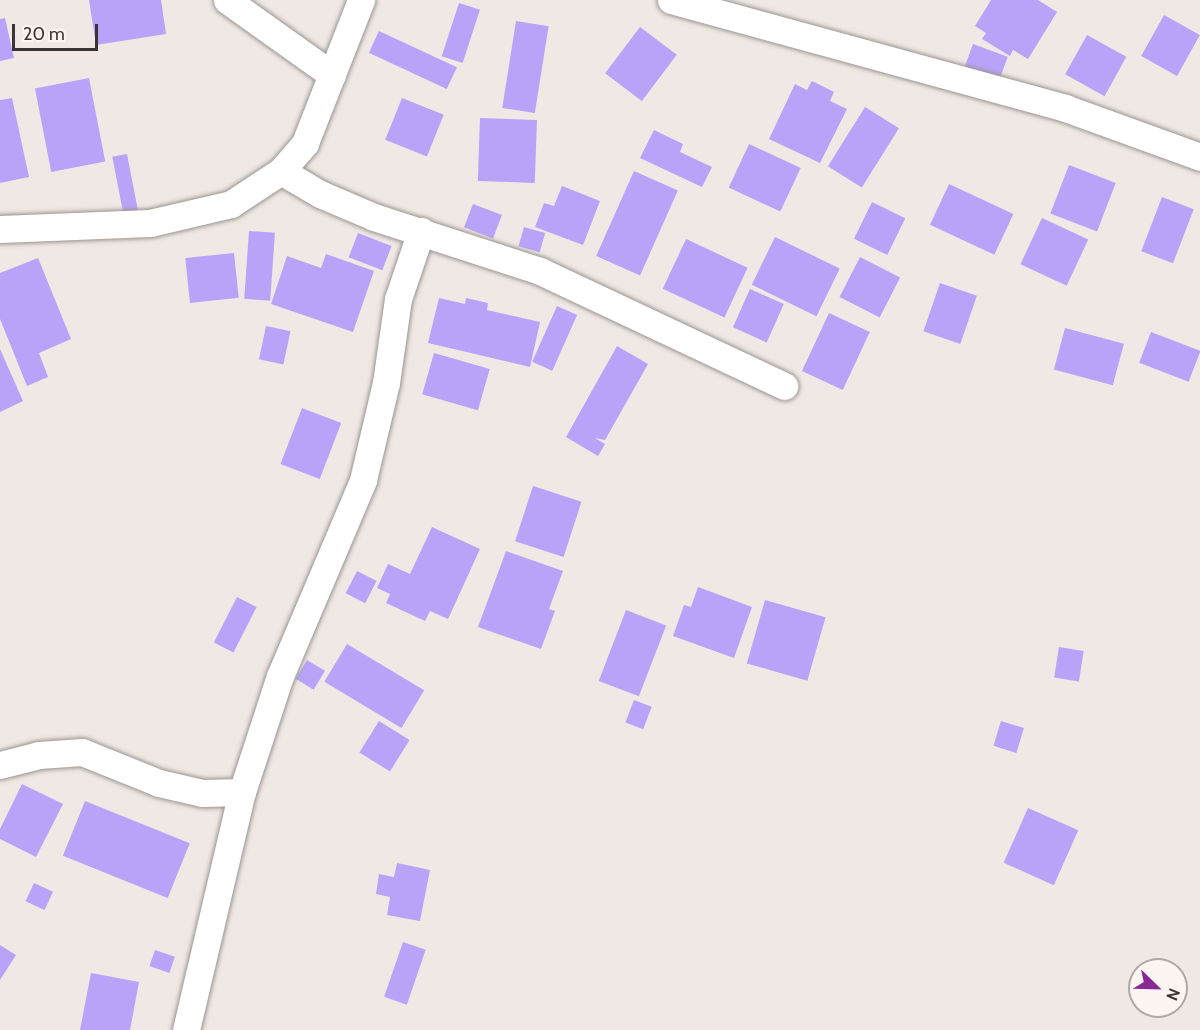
<!DOCTYPE html>
<html>
<head>
<meta charset="utf-8">
<style>
  body { margin:0 }
  #map { position:relative; width:1200px; height:1030px; overflow:hidden; background:#efe8e4; font-family:Cabin,sans-serif }
  div>[style] { position:absolute }
  .building>* { inset:0; background:#b8a3f8; transform-origin:0 0 }
  .roads { filter:drop-shadow(0 0 2px #9b9491) drop-shadow(0 0 2px #9b9491) }
  .minor>* { height:27px; margin:-13.5px; padding:0 13.5px; transform-origin:13.5px; border-radius:13.5px; background:#fff }
  span { translate:-50% -50%; white-space:nowrap; text-align:center; line-height:1.15; -webkit-text-stroke:4.5px #fcf5f2; paint-order:stroke }
  .north { position:absolute; left:1128px; top:958px; width:60px; height:60px; box-sizing:border-box; background:#fcf5f2; border:2px solid #aea8a6; border-radius:50%; rotate:113deg; font-size:16px; font-weight:700; line-height:24px; text-align:center; color:#383534 }
  .north::after { content:''; display:block; margin:auto; width:21px; height:27px; background:#882994; clip-path:polygon(50% 0,100% 100%,50% 72%,0 100%) }
  .scale { position:absolute; left:12px; top:24px; width:86px; height:27px; box-sizing:border-box; border:3px solid #383534; border-top:0; padding-left:8px; font-size:18px; line-height:21px; white-space:nowrap; color:#383534; -webkit-text-stroke:4px #fcf5f2; paint-order:stroke }
</style>
</head>
<body>
<div id="map">
  <div class="building">
    <div style="clip-path:polygon(89px 0,161px 0,166px 34px,96px 45px)"></div>
    <div style="clip-path:polygon(991px 0,1038px 0,1057px 12px,1028px 59px,1013px 50px,1010px 56px,982px 39px,986px 33px,975px 26px)"></div>
    <div style="left:459px;top:3px;width:22px;height:56px;rotate:18deg"></div>
    <div style="left:1164px;top:15px;width:41px;height:47px;rotate:29deg"></div>
    <div style="clip-path:polygon(5px 18px,14px 58px,0 61px,0 19px)"></div>
    <div style="left:516px;top:21px;width:33px;height:88px;rotate:9deg"></div>
    <div style="left:640px;top:27px;width:46px;height:58px;rotate:37deg"></div>
    <div style="left:379px;top:31px;width:86px;height:24px;rotate:25deg"></div>
    <div style="left:1087px;top:35px;width:45px;height:45px;rotate:29deg"></div>
    <div style="left:973px;top:44px;width:37px;height:25px;rotate:20deg"></div>
    <div style="left:89px;top:78px;width:85px;height:55px;rotate:79deg"></div>
    <div style="clip-path:polygon(812px 81px,834px 92px,830px 101px,847px 109px,820px 163px,769px 139px,795px 84px,807px 90px)"></div>
    <div style="clip-path:polygon(12px 98px,29px 177px,0 183px,0 100px)"></div>
    <div style="left:402px;top:98px;width:45px;height:45px;rotate:22deg"></div>
    <div style="left:865px;top:107px;width:40px;height:70px;rotate:32deg"></div>
    <div style="left:480px;top:118px;width:57px;height:63px;rotate:2deg"></div>
    <div style="clip-path:polygon(654px 130px,683px 144px,680px 152px,712px 167px,702px 187px,640px 158px)"></div>
    <div style="left:749px;top:144px;width:57px;height:48px;rotate:25deg"></div>
    <div style="left:127px;top:154px;width:59px;height:15px;rotate:79deg"></div>
    <div style="left:1069px;top:165px;width:50px;height:52px;rotate:21deg"></div>
    <div style="left:634px;top:171px;width:48px;height:93px;rotate:24deg"></div>
    <div style="left:949px;top:184px;width:71px;height:45px;rotate:25deg"></div>
    <div style="clip-path:polygon(562px 186px,600px 201px,583px 245px,535px 227px,544px 203px,554px 206px)"></div>
    <div style="left:1162px;top:197px;width:34px;height:58px;rotate:21deg"></div>
    <div style="left:872px;top:202px;width:37px;height:41px;rotate:26deg"></div>
    <div style="left:473px;top:204px;width:31px;height:25px;rotate:21deg"></div>
    <div style="left:1042px;top:218px;width:51px;height:51px;rotate:25deg"></div>
    <div style="left:524px;top:227px;width:22px;height:20px;rotate:16deg"></div>
    <div style="left:249px;top:231px;width:26px;height:68px;rotate:4deg"></div>
    <div style="left:358px;top:233px;width:36px;height:26px;rotate:21deg"></div>
    <div style="left:775px;top:237px;width:72px;height:53px;rotate:26deg"></div>
    <div style="left:686px;top:239px;width:68px;height:55px;rotate:25deg"></div>
    <div style="left:234px;top:253px;width:45px;height:49px;rotate:84deg"></div>
    <div style="clip-path:polygon(326px 254px,374px 271px,353px 332px,271px 304px,287px 256px,321px 268px)"></div>
    <div style="left:860px;top:257px;width:45px;height:45px;rotate:27deg"></div>
    <div style="clip-path:polygon(38px 258px,71px 339px,39px 353px,48px 377px,27px 386px,0 319px,0 273px)"></div>
    <div style="left:940px;top:283px;width:39px;height:51px;rotate:19deg"></div>
    <div style="left:750px;top:289px;width:37px;height:42px;rotate:24deg"></div>
    <div style="clip-path:polygon(439px 298px,465px 304px,466px 298px,488px 303px,487px 310px,540px 322px,530px 367px,428px 343px)"></div>
    <div style="left:557px;top:306px;width:22px;height:61px;rotate:24deg"></div>
    <div style="left:829px;top:313px;width:45px;height:64px;rotate:25deg"></div>
    <div style="left:266px;top:326px;width:25px;height:34px;rotate:12deg"></div>
    <div style="left:1065px;top:328px;width:61px;height:43px;rotate:15deg"></div>
    <div style="left:1151px;top:332px;width:53px;height:33px;rotate:21deg"></div>
    <div style="clip-path:polygon(617px 346px,648px 364px,605px 440px,595px 438px,605px 444px,598px 456px,566px 437px)"></div>
    <div style="clip-path:polygon(0 349px,23px 401px,0 412px)"></div>
    <div style="left:434px;top:353px;width:58px;height:43px;rotate:16deg"></div>
    <div style="left:302px;top:408px;width:42px;height:60px;rotate:21deg"></div>
    <div style="left:533px;top:486px;width:51px;height:58px;rotate:18deg"></div>
    <div style="clip-path:polygon(432px 527px,480px 549px,448px 619px,430px 611px,425px 621px,386px 603px,390px 594px,377px 588px,388px 564px,410px 574px)"></div>
    <div style="clip-path:polygon(506px 551px,563px 571px,549px 609px,555px 611px,541px 649px,478px 627px)"></div>
    <div style="left:357px;top:571px;width:22px;height:25px;rotate:27deg"></div>
    <div style="clip-path:polygon(698px 587px,752px 607px,734px 658px,673px 636px,684px 605px,691px 607px)"></div>
    <div style="left:237px;top:597px;width:22px;height:51px;rotate:27deg"></div>
    <div style="left:765px;top:600px;width:63px;height:66px;rotate:16deg"></div>
    <div style="left:626px;top:610px;width:43px;height:76px;rotate:21deg"></div>
    <div style="left:347px;top:644px;width:90px;height:44px;rotate:31deg"></div>
    <div style="left:1059px;top:647px;width:25px;height:31px;rotate:9deg"></div>
    <div style="left:307px;top:660px;width:21px;height:22px;rotate:31deg"></div>
    <div style="left:634px;top:700px;width:19px;height:24px;rotate:21deg"></div>
    <div style="left:379px;top:721px;width:36px;height:37px;rotate:32deg"></div>
    <div style="left:1001px;top:721px;width:24px;height:26px;rotate:17deg"></div>
    <div style="clip-path:polygon(22px 784px,63px 804px,36px 857px,0 839px,0 829px)"></div>
    <div style="left:85px;top:801px;width:113px;height:59px;rotate:22deg"></div>
    <div style="left:1028px;top:808px;width:55px;height:60px;rotate:24deg"></div>
    <div style="clip-path:polygon(397px 863px,430px 870px,420px 921px,387px 915px,390px 897px,376px 894px,379px 874px,394px 877px)"></div>
    <div style="left:34px;top:883px;width:21px;height:20px;rotate:25deg"></div>
    <div style="left:403px;top:942px;width:24px;height:58px;rotate:19deg"></div>
    <div style="clip-path:polygon(0 945px,16px 955px,0 980px)"></div>
    <div style="left:155px;top:950px;width:21px;height:17px;rotate:19deg"></div>
    <div style="clip-path:polygon(91px 973px,139px 982px,130px 1030px,80px 1030px)"></div>
  </div>
  <div class="roads">
    <div class="minor">
      <div style="left:227px;top:0;width:129px;rotate:35.5deg"></div>
      <div style="left:671px;top:0;width:409px;rotate:15.3deg"></div>
      <div style="left:1065px;top:108px;width:144px;rotate:19.9deg"></div>
      <div style="left:281px;top:171px;width:45px;rotate:30.5deg"></div>
      <div style="left:320px;top:194px;width:59px;rotate:23.1deg"></div>
      <div style="left:374px;top:217px;width:175px;rotate:18deg"></div>
      <div style="left:540px;top:271px;width:270px;rotate:25.2deg"></div>
      <div style="left:0;top:229px;width:150px;rotate:-2.3deg"></div>
      <div style="left:150px;top:223px;width:83px;rotate:-13.2deg"></div>
      <div style="left:231px;top:204px;width:60px;rotate:-33.4deg"></div>
      <div style="left:281px;top:171px;width:37px;rotate:-49deg"></div>
      <div style="left:305px;top:143px;width:154px;rotate:-68.6deg"></div>
      <div style="left:0;top:765px;width:40px;rotate:-14.4deg"></div>
      <div style="left:39px;top:755px;width:43px;rotate:-4deg"></div>
      <div style="left:82px;top:752px;width:83px;rotate:21.9deg"></div>
      <div style="left:159px;top:783px;width:44px;rotate:13.1deg"></div>
      <div style="left:202px;top:793px;width:40px;rotate:-1.4deg"></div>
      <div style="left:186px;top:1030px;width:244px;rotate:-76.8deg"></div>
      <div style="left:242px;top:792px;width:122px;rotate:-71.9deg"></div>
      <div style="left:280px;top:676px;width:213px;rotate:-67deg"></div>
      <div style="left:363px;top:480px;width:100px;rotate:-76.7deg"></div>
      <div style="left:386px;top:383px;width:85px;rotate:-81.9deg"></div>
      <div style="left:398px;top:299px;width:72px;rotate:-71.3deg"></div>
    </div>
  </div>
  <div class="north">N</div>
  <div class="scale">20 m</div>
</div>
</body>
</html>
